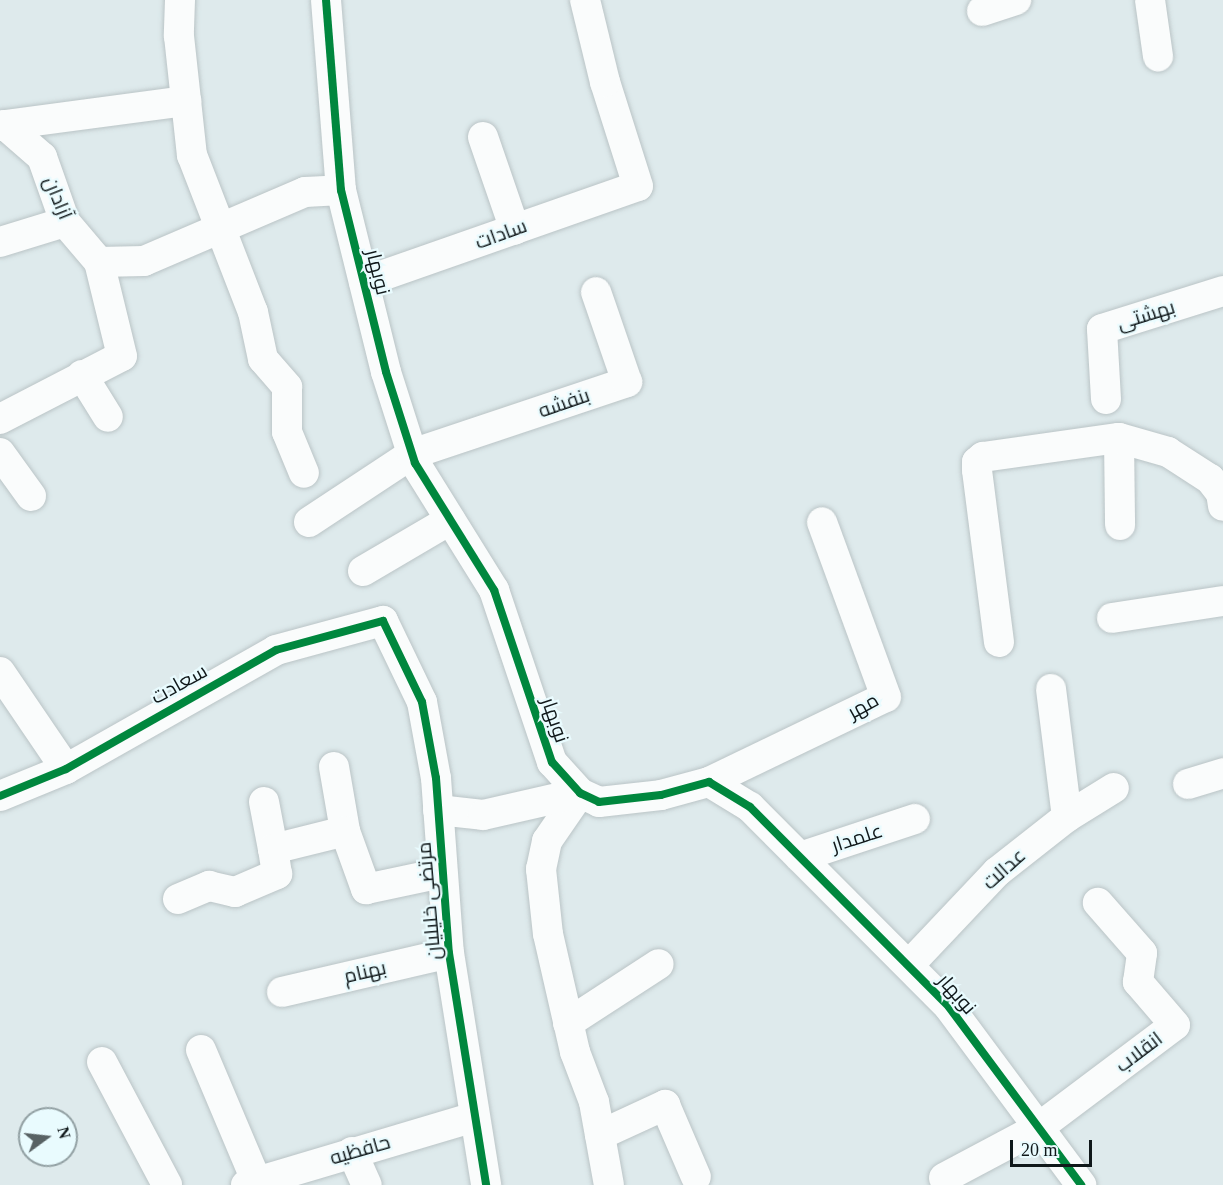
<!DOCTYPE html>
<html>
<head>
<meta charset="utf-8">
<style>
  body { margin:0 }
  #map { position:relative; width:1223px; height:1185px; overflow:hidden; background:#deeaec; font-family:"Times New Roman",Cairo,serif }
  div>[style] { position:absolute }
  .roads { filter:drop-shadow(0 0 2px #bac4c6) drop-shadow(0 0 2px #bac4c6) }
  .street>* { height:30px; margin:-15px; padding:0 15px; transform-origin:15px; border-radius:15px; background:#fafcfc }
  .cycleway>* { height:8px; margin:-4px; padding:0 4px; transform-origin:4px; border-radius:4px; background:#00873e }
  span { translate:-50% -50%; white-space:nowrap; text-align:center; line-height:1.15; -webkit-text-stroke:4.5px #e9fbfe; paint-order:stroke }
  .street-label { font-size:20px; color:#10181a }
  .north { position:absolute; left:18px; top:1107px; width:60px; height:60px; box-sizing:border-box; background:#e9fbfe; border:2px solid #92a0a3; border-radius:50%; rotate:75deg; font-size:16px; font-weight:700; line-height:24px; text-align:center; color:#10181a }
  .north::after { content:''; display:block; margin:auto; width:21px; height:27px; background:#586264; clip-path:polygon(50% 0,100% 100%,50% 72%,0 100%) }
  .scale { position:absolute; left:1010px; top:1140px; width:82px; height:27px; box-sizing:border-box; border:3px solid #10181a; border-top:0; padding-left:8px; font-size:18px; line-height:21px; white-space:nowrap; color:#10181a; -webkit-text-stroke:4px #e9fbfe; paint-order:stroke }
</style>
</head>
<body>
<div id="map">
  <div class="roads">
    <div class="street">
      <div style="left:180px;top:0;width:36px;rotate:92deg"></div>
      <div style="left:179px;top:36px;width:120px;rotate:83.8deg"></div>
      <div style="left:192px;top:155px;width:168px;rotate:68.8deg"></div>
      <div style="left:253px;top:312px;width:48px;rotate:78deg"></div>
      <div style="left:263px;top:359px;width:37px;rotate:49deg"></div>
      <div style="left:287px;top:387px;width:45px;rotate:90deg"></div>
      <div style="left:287px;top:432px;width:44px;rotate:67.5deg"></div>
      <div style="left:326px;top:0;width:191px;rotate:85.5deg"></div>
      <div style="left:341px;top:190px;width:187px;rotate:76.1deg"></div>
      <div style="left:386px;top:372px;width:96px;rotate:72.3deg"></div>
      <div style="left:415px;top:463px;width:150px;rotate:58.1deg"></div>
      <div style="left:494px;top:590px;width:182px;rotate:71.4deg"></div>
      <div style="left:552px;top:762px;width:42px;rotate:47.9deg"></div>
      <div style="left:580px;top:793px;width:21px;rotate:25deg"></div>
      <div style="left:599px;top:802px;width:62px;rotate:-6.4deg"></div>
      <div style="left:661px;top:795px;width:50px;rotate:-15.2deg"></div>
      <div style="left:709px;top:782px;width:48px;rotate:31.4deg"></div>
      <div style="left:750px;top:807px;width:282px;rotate:45.1deg"></div>
      <div style="left:949px;top:1007px;width:222px;rotate:53.4deg"></div>
      <div style="left:1150px;top:0;width:57px;rotate:81.9deg"></div>
      <div style="left:982px;top:11px;width:36px;rotate:-18deg"></div>
      <div style="left:5px;top:125px;width:183px;rotate:-7.6deg"></div>
      <div style="left:0;top:126px;width:5px;rotate:-11deg"></div>
      <div style="left:5px;top:125px;width:49px;rotate:40.9deg"></div>
      <div style="left:42px;top:157px;width:69px;rotate:70.5deg"></div>
      <div style="left:65px;top:222px;width:52px;rotate:49.6deg"></div>
      <div style="left:99px;top:262px;width:45px;rotate:-1.3deg"></div>
      <div style="left:144px;top:261px;width:175px;rotate:-23.2deg"></div>
      <div style="left:305px;top:192px;width:36px;rotate:-3deg"></div>
      <div style="left:483px;top:137px;width:98px;rotate:71deg"></div>
      <div style="left:0;top:242px;width:68px;rotate:-17.1deg"></div>
      <div style="left:364px;top:282px;width:290px;rotate:-19.3deg"></div>
      <div style="left:638px;top:186px;width:109px;rotate:-107.6deg"></div>
      <div style="left:605px;top:82px;width:84px;rotate:-103.7deg"></div>
      <div style="left:82px;top:375px;width:49px;rotate:58.2deg"></div>
      <div style="left:1106px;top:399px;width:70px;rotate:-93.3deg"></div>
      <div style="left:1102px;top:329px;width:127px;rotate:-17.4deg"></div>
      <div style="left:0;top:419px;width:137px;rotate:-27.3deg"></div>
      <div style="left:122px;top:356px;width:97px;rotate:-103.7deg"></div>
      <div style="left:1119px;top:438px;width:87px;rotate:89.3deg"></div>
      <div style="left:0;top:453px;width:53px;rotate:54.2deg"></div>
      <div style="left:309px;top:522px;width:123px;rotate:-33.4deg"></div>
      <div style="left:412px;top:454px;width:227px;rotate:-18.5deg"></div>
      <div style="left:627px;top:382px;width:95px;rotate:-109deg"></div>
      <div style="left:363px;top:571px;width:101px;rotate:-30.4deg"></div>
      <div style="left:1112px;top:618px;width:112px;rotate:-8.7deg"></div>
      <div style="left:999px;top:642px;width:173px;rotate:-97.3deg"></div>
      <div style="left:977px;top:470px;width:8px;rotate:-90deg"></div>
      <div style="left:977px;top:462px;width:8px;rotate:-40deg"></div>
      <div style="left:983px;top:457px;width:137px;rotate:-8deg"></div>
      <div style="left:1119px;top:438px;width:51px;rotate:15.9deg"></div>
      <div style="left:1168px;top:452px;width:50px;rotate:32.7deg"></div>
      <div style="left:1210px;top:479px;width:18px;rotate:52deg"></div>
      <div style="left:1221px;top:493px;width:13px;rotate:81deg"></div>
      <div style="left:0;top:672px;width:117px;rotate:55.8deg"></div>
      <div style="left:1051px;top:689px;width:129px;rotate:82.9deg"></div>
      <div style="left:334px;top:767px;width:65px;rotate:80.2deg"></div>
      <div style="left:709px;top:782px;width:196px;rotate:-25.7deg"></div>
      <div style="left:886px;top:697px;width:186px;rotate:-110.1deg"></div>
      <div style="left:1188px;top:784px;width:37px;rotate:-17deg"></div>
      <div style="left:580px;top:793px;width:58px;rotate:124.5deg"></div>
      <div style="left:547px;top:841px;width:29px;rotate:102deg"></div>
      <div style="left:541px;top:869px;width:65px;rotate:83.9deg"></div>
      <div style="left:548px;top:934px;width:121px;rotate:77.1deg"></div>
      <div style="left:575px;top:1052px;width:53px;rotate:69.2deg"></div>
      <div style="left:594px;top:1102px;width:84px;rotate:79.8deg"></div>
      <div style="left:0;top:796px;width:71px;rotate:-22.2deg"></div>
      <div style="left:66px;top:769px;width:241px;rotate:-29.5deg"></div>
      <div style="left:276px;top:650px;width:111px;rotate:-15.2deg"></div>
      <div style="left:383px;top:621px;width:90px;rotate:64.3deg"></div>
      <div style="left:422px;top:702px;width:77px;rotate:79.6deg"></div>
      <div style="left:436px;top:778px;width:175px;rotate:85.8deg"></div>
      <div style="left:449px;top:953px;width:235px;rotate:80.9deg"></div>
      <div style="left:264px;top:802px;width:48px;rotate:79.2deg"></div>
      <div style="left:438px;top:810px;width:45px;rotate:6.3deg"></div>
      <div style="left:483px;top:815px;width:99px;rotate:-12.8deg"></div>
      <div style="left:800px;top:857px;width:121px;rotate:-18.3deg"></div>
      <div style="left:178px;top:899px;width:34px;rotate:-23deg"></div>
      <div style="left:209px;top:886px;width:27px;rotate:13deg"></div>
      <div style="left:235px;top:892px;width:46px;rotate:-23.2deg"></div>
      <div style="left:277px;top:874px;width:25px;rotate:-99deg"></div>
      <div style="left:273px;top:849px;width:74px;rotate:-14deg"></div>
      <div style="left:345px;top:831px;width:62px;rotate:70.1deg"></div>
      <div style="left:366px;top:889px;width:77px;rotate:-12deg"></div>
      <div style="left:909px;top:965px;width:128px;rotate:-46.6deg"></div>
      <div style="left:997px;top:872px;width:89px;rotate:-38.2deg"></div>
      <div style="left:1067px;top:817px;width:55px;rotate:-31.7deg"></div>
      <div style="left:282px;top:992px;width:171px;rotate:-13.1deg"></div>
      <div style="left:568px;top:1023px;width:108px;rotate:-33deg"></div>
      <div style="left:201px;top:1050px;width:141px;rotate:67.1deg"></div>
      <div style="left:102px;top:1062px;width:139px;rotate:62.1deg"></div>
      <div style="left:600px;top:1135px;width:72px;rotate:-24.8deg"></div>
      <div style="left:665px;top:1105px;width:78px;rotate:66.7deg"></div>
      <div style="left:352px;top:1152px;width:36px;rotate:66deg"></div>
      <div style="left:944px;top:1178px;width:106px;rotate:-28deg"></div>
      <div style="left:1038px;top:1128px;width:171px;rotate:-36.9deg"></div>
      <div style="left:1175px;top:1025px;width:57px;rotate:-130.7deg"></div>
      <div style="left:1138px;top:982px;width:29px;rotate:-82deg"></div>
      <div style="left:1142px;top:953px;width:67px;rotate:-131.3deg"></div>
      <div style="left:246px;top:1185px;width:238px;rotate:-16.6deg"></div>
    </div>
  </div>
  <div class="cycleway">
    <div style="left:326px;top:0;width:191px;rotate:85.5deg"></div>
    <div style="left:341px;top:190px;width:187px;rotate:76.1deg"></div>
    <div style="left:386px;top:372px;width:96px;rotate:72.3deg"></div>
    <div style="left:415px;top:463px;width:150px;rotate:58.1deg"></div>
    <div style="left:494px;top:590px;width:182px;rotate:71.4deg"></div>
    <div style="left:552px;top:762px;width:42px;rotate:47.9deg"></div>
    <div style="left:580px;top:793px;width:21px;rotate:25deg"></div>
    <div style="left:599px;top:802px;width:62px;rotate:-6.4deg"></div>
    <div style="left:661px;top:795px;width:50px;rotate:-15.2deg"></div>
    <div style="left:709px;top:782px;width:48px;rotate:31.4deg"></div>
    <div style="left:750px;top:807px;width:282px;rotate:45.1deg"></div>
    <div style="left:949px;top:1007px;width:222px;rotate:53.4deg"></div>
    <div style="left:0;top:796px;width:71px;rotate:-22.2deg"></div>
    <div style="left:66px;top:769px;width:241px;rotate:-29.5deg"></div>
    <div style="left:276px;top:650px;width:111px;rotate:-15.2deg"></div>
    <div style="left:383px;top:621px;width:90px;rotate:64.3deg"></div>
    <div style="left:422px;top:702px;width:77px;rotate:79.6deg"></div>
    <div style="left:436px;top:778px;width:175px;rotate:85.8deg"></div>
    <div style="left:449px;top:953px;width:235px;rotate:80.9deg"></div>
  </div>
  <div class="street-label">
    <span style="left:58px;top:198px;rotate:68deg">آزادان</span>
    <span style="left:501px;top:234px;rotate:-20deg">سادات</span>
    <span style="left:378px;top:272px;rotate:76deg">نوبهار</span>
    <span style="left:1146px;top:315px;rotate:-17deg">بهشتی</span>
    <span style="left:564px;top:403px;rotate:-19deg">بنفشه</span>
    <span style="left:179px;top:684px;rotate:-29deg">سعادت</span>
    <span style="left:863px;top:706px;rotate:-29deg">مهر</span>
    <span style="left:555px;top:720px;rotate:71deg">نوبهار</span>
    <span style="left:857px;top:838px;rotate:-18deg">علمدار</span>
    <span style="left:1004px;top:869px;rotate:-42deg">عدالت</span>
    <span style="left:429px;top:901px;rotate:-95deg">مرتضی خلیلیان</span>
    <span style="left:365px;top:972px;rotate:-13deg">بهنام</span>
    <span style="left:957px;top:994px;rotate:49deg">نوبهار</span>
    <span style="left:1139px;top:1052px;rotate:-37deg">انقلاب</span>
    <span style="left:360px;top:1150px;rotate:-16deg">حافظیه</span>
  </div>
  <div class="north">N</div>
  <div class="scale">20 m</div>
</div>
</body>
</html>
